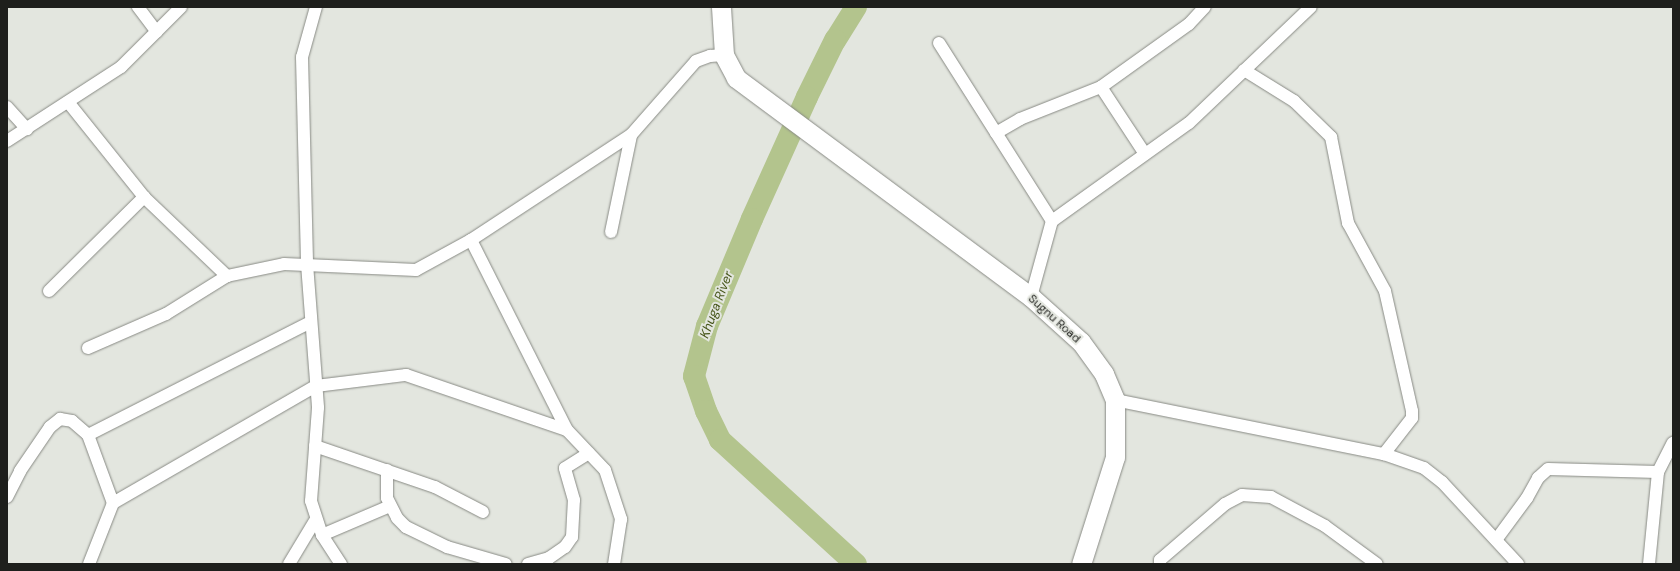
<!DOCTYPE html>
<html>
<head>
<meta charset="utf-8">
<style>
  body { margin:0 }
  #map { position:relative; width:1680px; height:571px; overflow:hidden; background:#e3e6df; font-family:"DM Sans",sans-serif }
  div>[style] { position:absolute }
  .river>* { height:22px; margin:-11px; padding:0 11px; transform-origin:11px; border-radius:11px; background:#b3c48d }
  .roads { filter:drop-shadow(0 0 1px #888a84) drop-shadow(0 0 1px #888a84) }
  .street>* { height:12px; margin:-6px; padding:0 6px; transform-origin:6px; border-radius:6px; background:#fff }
  .primary>* { height:19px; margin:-9.5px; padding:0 9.5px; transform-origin:9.5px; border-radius:9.5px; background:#fff }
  span { translate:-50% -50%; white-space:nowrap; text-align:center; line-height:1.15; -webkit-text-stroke:4px #e3e6df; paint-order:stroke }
  .street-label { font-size:12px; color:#1e1f1c }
  .water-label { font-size:13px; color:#47561b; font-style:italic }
  .frame { position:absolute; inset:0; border:8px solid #1e1f1c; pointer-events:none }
</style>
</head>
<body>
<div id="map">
  <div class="river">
    <div style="left:856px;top:7px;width:39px;rotate:122deg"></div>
    <div style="left:835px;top:40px;width:64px;rotate:116.2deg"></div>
    <div style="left:807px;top:97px;width:134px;rotate:114.3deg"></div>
    <div style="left:752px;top:219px;width:116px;rotate:112.8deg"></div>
    <div style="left:707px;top:326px;width:52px;rotate:104.6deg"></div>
    <div style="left:694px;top:376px;width:37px;rotate:71deg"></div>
    <div style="left:706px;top:411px;width:32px;rotate:64deg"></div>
    <div style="left:720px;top:440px;width:184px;rotate:42.4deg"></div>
  </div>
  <div class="roads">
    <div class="street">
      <div style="left:138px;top:7px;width:31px;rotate:53deg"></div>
      <div style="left:316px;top:7px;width:52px;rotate:105.6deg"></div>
      <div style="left:302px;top:57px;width:207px;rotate:88.6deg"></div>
      <div style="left:307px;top:264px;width:144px;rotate:85.6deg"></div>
      <div style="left:318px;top:408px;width:93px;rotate:94.3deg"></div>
      <div style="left:311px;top:501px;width:36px;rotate:72deg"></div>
      <div style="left:322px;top:535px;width:35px;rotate:57deg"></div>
      <div style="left:939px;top:43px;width:211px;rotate:57.6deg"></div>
      <div style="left:1244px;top:70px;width:59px;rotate:31.8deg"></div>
      <div style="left:1294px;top:101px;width:52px;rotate:44.2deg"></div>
      <div style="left:1331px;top:137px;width:88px;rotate:78.8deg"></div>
      <div style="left:1348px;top:223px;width:77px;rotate:61.4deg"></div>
      <div style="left:1385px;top:291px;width:123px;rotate:77.3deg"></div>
      <div style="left:1412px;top:411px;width:7px;rotate:90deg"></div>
      <div style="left:1412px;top:418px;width:46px;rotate:127.9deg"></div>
      <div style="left:1101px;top:87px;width:80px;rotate:56.7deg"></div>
      <div style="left:68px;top:102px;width:122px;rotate:51.3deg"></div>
      <div style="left:144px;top:197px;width:115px;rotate:43.6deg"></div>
      <div style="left:227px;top:276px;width:58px;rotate:-11.9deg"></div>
      <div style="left:284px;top:264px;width:132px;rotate:2.6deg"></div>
      <div style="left:416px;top:270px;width:63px;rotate:-28.6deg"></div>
      <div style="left:471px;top:240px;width:191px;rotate:-33.3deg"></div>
      <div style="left:631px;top:135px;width:98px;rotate:-48.7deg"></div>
      <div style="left:696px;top:61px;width:15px;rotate:-20deg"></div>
      <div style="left:710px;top:56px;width:14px;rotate:-4deg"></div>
      <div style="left:7px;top:107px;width:30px;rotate:48deg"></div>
      <div style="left:996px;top:133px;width:28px;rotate:-30deg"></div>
      <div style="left:1020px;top:119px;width:87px;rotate:-21.6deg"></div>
      <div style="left:1101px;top:87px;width:108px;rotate:-35.6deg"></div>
      <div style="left:1189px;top:24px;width:23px;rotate:-47deg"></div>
      <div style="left:7px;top:141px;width:136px;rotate:-33deg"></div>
      <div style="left:121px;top:67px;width:85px;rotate:-45deg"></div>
      <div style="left:611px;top:232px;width:99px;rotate:-78.3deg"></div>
      <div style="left:471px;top:240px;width:213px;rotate:63.2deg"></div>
      <div style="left:567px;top:430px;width:55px;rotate:46.5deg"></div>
      <div style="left:605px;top:470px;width:52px;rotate:71.9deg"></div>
      <div style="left:621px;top:519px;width:46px;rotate:98.8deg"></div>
      <div style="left:49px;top:291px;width:134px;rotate:-44.7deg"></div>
      <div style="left:1031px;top:297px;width:79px;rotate:-74.6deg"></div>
      <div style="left:1052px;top:221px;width:168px;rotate:-35.6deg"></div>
      <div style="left:1189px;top:123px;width:168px;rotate:-43.6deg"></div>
      <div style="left:88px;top:348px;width:85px;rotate:-23.6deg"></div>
      <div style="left:166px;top:314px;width:72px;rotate:-31.9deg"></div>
      <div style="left:1115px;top:400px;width:274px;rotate:11.4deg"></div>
      <div style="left:1384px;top:454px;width:42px;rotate:19.3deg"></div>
      <div style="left:1424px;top:468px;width:23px;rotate:38deg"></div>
      <div style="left:1442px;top:482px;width:112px;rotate:47.2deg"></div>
      <div style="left:88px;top:435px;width:250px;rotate:-26.9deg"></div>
      <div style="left:315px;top:446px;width:127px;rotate:18.9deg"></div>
      <div style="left:435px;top:487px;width:54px;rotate:27.5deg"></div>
      <div style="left:387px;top:470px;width:28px;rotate:90deg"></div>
      <div style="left:387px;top:498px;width:22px;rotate:63deg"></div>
      <div style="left:397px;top:518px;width:13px;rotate:45deg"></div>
      <div style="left:406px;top:527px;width:46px;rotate:26deg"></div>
      <div style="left:447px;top:547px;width:61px;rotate:16.1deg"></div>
      <div style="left:7px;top:497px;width:29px;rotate:-63deg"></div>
      <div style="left:20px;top:471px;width:53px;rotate:-55.7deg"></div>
      <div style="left:50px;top:427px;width:13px;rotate:-39deg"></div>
      <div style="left:60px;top:419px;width:12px;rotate:9deg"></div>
      <div style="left:72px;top:421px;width:21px;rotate:41deg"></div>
      <div style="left:88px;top:435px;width:72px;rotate:69.8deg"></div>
      <div style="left:322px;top:535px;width:74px;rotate:-23.1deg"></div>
      <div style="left:1496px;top:540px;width:52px;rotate:-53.6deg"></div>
      <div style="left:1527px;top:498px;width:23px;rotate:-61deg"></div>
      <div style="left:1538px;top:478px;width:13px;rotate:-42deg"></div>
      <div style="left:1548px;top:469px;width:110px;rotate:1.6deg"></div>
      <div style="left:89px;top:564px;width:66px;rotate:-68.5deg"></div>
      <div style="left:113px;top:503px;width:234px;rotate:-30deg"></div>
      <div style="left:316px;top:386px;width:91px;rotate:-7deg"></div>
      <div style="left:406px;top:375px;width:170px;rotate:18.9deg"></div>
      <div style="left:289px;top:564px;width:52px;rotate:-59deg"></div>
      <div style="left:528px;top:564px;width:22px;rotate:-16deg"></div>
      <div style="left:549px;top:558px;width:19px;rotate:-35deg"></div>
      <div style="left:565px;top:547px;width:12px;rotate:-55deg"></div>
      <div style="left:572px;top:537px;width:37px;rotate:-87deg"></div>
      <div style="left:574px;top:500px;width:33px;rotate:-106deg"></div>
      <div style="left:565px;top:468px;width:28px;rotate:-32deg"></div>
      <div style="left:1160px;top:564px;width:4px;rotate:-90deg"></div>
      <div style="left:1160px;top:560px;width:86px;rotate:-40.7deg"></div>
      <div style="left:1225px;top:504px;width:19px;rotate:-28deg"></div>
      <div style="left:1242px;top:495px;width:29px;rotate:4deg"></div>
      <div style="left:1271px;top:497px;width:61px;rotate:28.2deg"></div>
      <div style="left:1325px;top:526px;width:64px;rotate:36.2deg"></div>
      <div style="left:1649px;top:564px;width:92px;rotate:-84.4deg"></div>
      <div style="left:1658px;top:472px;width:33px;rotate:-63deg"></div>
    </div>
    <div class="primary">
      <div style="left:721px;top:7px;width:48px;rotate:86.4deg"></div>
      <div style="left:724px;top:55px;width:26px;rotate:62deg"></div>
      <div style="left:736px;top:78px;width:367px;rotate:36.6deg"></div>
      <div style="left:1031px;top:297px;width:67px;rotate:42deg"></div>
      <div style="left:1081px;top:342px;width:39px;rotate:54deg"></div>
      <div style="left:1104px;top:374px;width:28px;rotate:67deg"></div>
      <div style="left:1115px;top:400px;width:57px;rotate:90deg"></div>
      <div style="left:1115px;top:457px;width:112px;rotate:107.6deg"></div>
    </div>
  </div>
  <div class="street-label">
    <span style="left:1054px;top:319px;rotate:42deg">Sugnu Road</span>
  </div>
  <div class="water-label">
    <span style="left:717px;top:305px;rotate:-69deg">Khuga River</span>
  </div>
  <div class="frame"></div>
</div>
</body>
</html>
